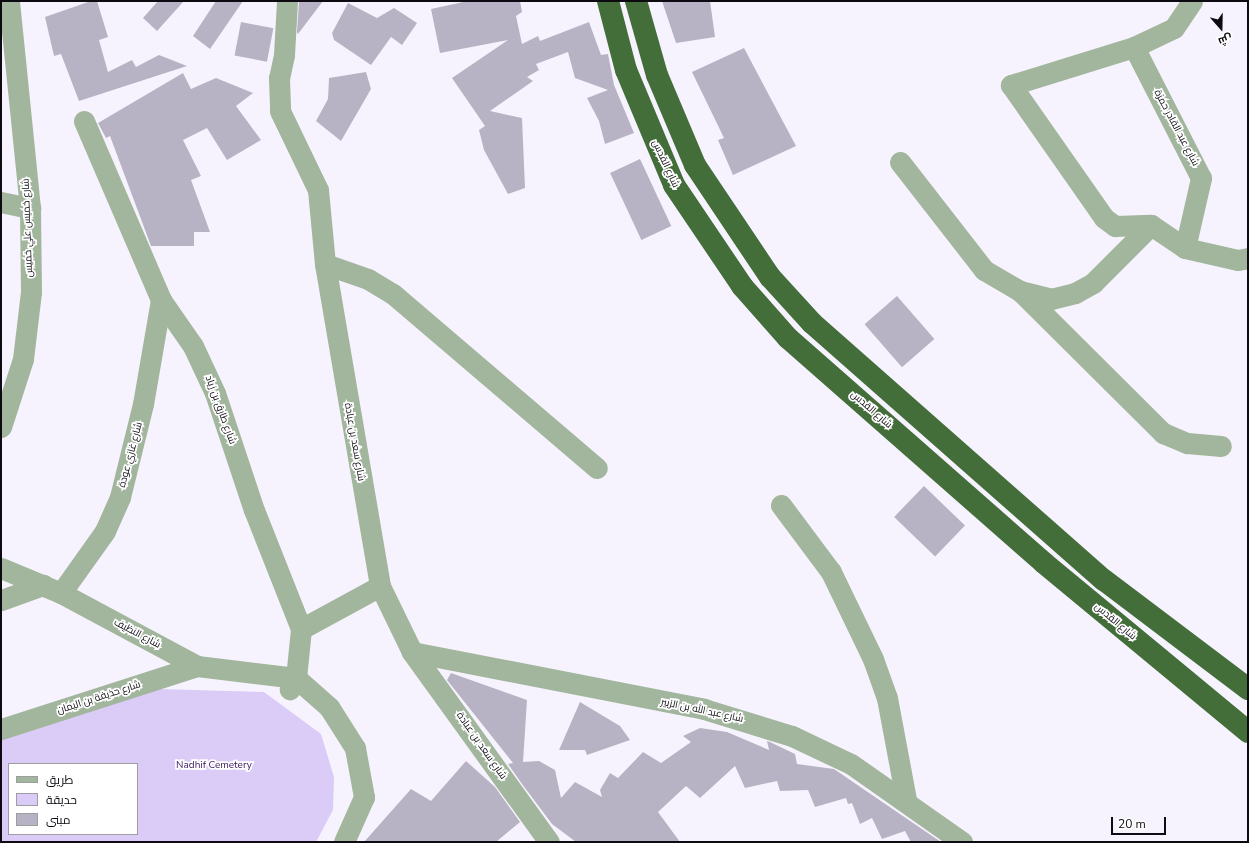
<!DOCTYPE html>
<html>
<head>
<meta charset="utf-8">
<style>
  body { margin:0 }
  #map { position:relative; width:1249px; height:843px; overflow:hidden; background:#f7f3fe; font-family:"Nunito Sans",Cairo,sans-serif }
  div>[style] { position:absolute }
  .green>* { inset:0; background:#daccf7 }
  .building>* { inset:0; background:#b8b3c4; transform-origin:0 0 }
  .minor>* { height:21px; margin:-10.5px; padding:0 10.5px; transform-origin:10.5px; border-radius:10.5px; background:#a2b69d }
  .highway>* { height:22px; margin:-11px; padding:0 11px; transform-origin:11px; border-radius:11px; background:#436d39 }
  span { translate:-50% -50%; white-space:nowrap; text-align:center; line-height:1.15; -webkit-text-stroke:3.5px #fff; paint-order:stroke }
  .street-label { font-size:10px; color:#0d0b11 }
  .park-label { font-size:10px; color:#37165f }
  .frame { position:absolute; inset:0; border:2px solid #0d0b11; pointer-events:none }
  .legend { position:absolute; left:8px; top:763px; width:130px; height:72px; box-sizing:border-box; background:#fff; border:1px solid #9e9da0; margin:0; padding:5px 7px; list-style:none; font-size:12px; color:#0d0b11 }
  .legend li { display:flex; align-items:center; gap:8px; height:20px }
  .legend b { width:20px; border:1px solid #9e9da0 }
  .north { position:absolute; left:1201px; top:8px; width:40px; height:40px; -webkit-text-stroke:3px #fff; paint-order:stroke; rotate:160deg; font-size:11px; font-weight:700; line-height:16px; text-align:center; color:#0d0b11 }
  .north::after { content:''; display:block; margin:auto; width:14px; height:18px; background:#0d0b11; clip-path:polygon(50% 0,100% 100%,50% 72%,0 100%) }
  .scale { position:absolute; left:1111px; top:817px; width:55px; height:18px; box-sizing:border-box; border:2px solid #0d0b11; border-top:0; padding-left:5px; font-size:12px; line-height:14px; white-space:nowrap; color:#0d0b11; -webkit-text-stroke:3px #fff; paint-order:stroke }
</style>
</head>
<body>
<div id="map">
  <div class="green">
    <div style="clip-path:polygon(evenodd,159px 689px,264px 692px,321px 734px,334px 777px,333px 810px,316px 842px,1px 842px,1px 739px,159px 689px,9px 764px,137px 764px,137px 834px,9px 834px,9px 764px)"></div>
  </div>
  <div class="building">
    <div style="clip-path:polygon(91px 1px,97px 1px,108px 37px,99px 40px,108px 72px,132px 60px,136px 67px,159px 55px,187px 66px,79px 101px,61px 54px,54px 56px,45px 17px)"></div>
    <div style="clip-path:polygon(158px 1px,184px 1px,157px 31px,143px 18px)"></div>
    <div style="clip-path:polygon(216px 1px,243px 1px,210px 49px,193px 36px)"></div>
    <div style="clip-path:polygon(299px 1px,323px 1px,298px 34px,297px 32px)"></div>
    <div style="clip-path:polygon(468px 1px,520px 1px,522px 12px,516px 16px,522px 44px,538px 36px,540px 41px,589px 22px,601px 55px,608px 54px,614px 85px,634px 133px,605px 144px,599px 121px,587px 98px,608px 90px,575px 78px,568px 52px,536px 64px,539px 70px,527px 77px,533px 81px,490px 111px,522px 118px,525px 188px,508px 194px,484px 150px,479px 130px,485px 126px,452px 78px,508px 40px,440px 53px,431px 9px)"></div>
    <div style="clip-path:polygon(662px 1px,710px 1px,715px 37px,676px 43px)"></div>
    <div style="clip-path:polygon(348px 3px,377px 18px,394px 8px,417px 23px,402px 45px,391px 37px,371px 65px,334px 40px,332px 33px)"></div>
    <div style="left:241px;top:22px;width:33px;height:34px;rotate:11deg"></div>
    <div style="clip-path:polygon(744px 48px,796px 146px,733px 175px,718px 140px,724px 138px,692px 72px)"></div>
    <div style="clip-path:polygon(366px 72px,371px 89px,341px 141px,316px 121px,328px 99px,329px 78px)"></div>
    <div style="clip-path:polygon(183px 73px,191px 89px,216px 78px,253px 93px,236px 106px,261px 140px,227px 160px,207px 128px,183px 140px,201px 176px,191px 180px,210px 232px,194px 232px,194px 246px,151px 246px,110px 136px,106px 138px,98px 123px)"></div>
    <div style="left:640px;top:159px;width:74px;height:33px;rotate:65deg"></div>
    <div style="left:897px;top:296px;width:57px;height:43px;rotate:49deg"></div>
    <div style="left:924px;top:486px;width:57px;height:43px;rotate:44deg"></div>
    <div style="clip-path:polygon(451px 673px,527px 700px,523px 762px,539px 761px,555px 770px,561px 798px,575px 782px,602px 797px,600px 790px,610px 773px,618px 778px,643px 752px,661px 763px,691px 742px,683px 736px,700px 728px,727px 732px,769px 750px,767px 741px,770px 742px,795px 754px,797px 764px,834px 769px,941px 842px,911px 842px,905px 831px,882px 839px,872px 818px,860px 824px,852px 803px,848px 804px,846px 798px,815px 807px,808px 790px,780px 791px,777px 781px,745px 788px,735px 766px,700px 798px,686px 786px,658px 812px,680px 842px,576px 842px,552px 824px,522px 784px,508px 764px,513px 763px,447px 680px)"></div>
    <div style="clip-path:polygon(580px 702px,620px 726px,630px 740px,587px 755px,585px 750px,559px 750px)"></div>
    <div style="clip-path:polygon(466px 761px,495px 787px,520px 822px,496px 842px,364px 842px,411px 789px,431px 801px)"></div>
  </div>
  <div class="minor">
    <div style="left:287px;top:1px;width:54px;rotate:93.2deg"></div>
    <div style="left:284px;top:55px;width:24px;rotate:102deg"></div>
    <div style="left:279px;top:78px;width:33px;rotate:88deg"></div>
    <div style="left:280px;top:111px;width:88px;rotate:64.3deg"></div>
    <div style="left:318px;top:190px;width:74px;rotate:84.6deg"></div>
    <div style="left:325px;top:264px;width:327px;rotate:80.3deg"></div>
    <div style="left:380px;top:586px;width:73px;rotate:64.1deg"></div>
    <div style="left:412px;top:652px;width:234px;rotate:54.2deg"></div>
    <div style="left:1134px;top:47px;width:129px;rotate:162.8deg"></div>
    <div style="left:1011px;top:85px;width:162px;rotate:55deg"></div>
    <div style="left:1104px;top:218px;width:14px;rotate:36deg"></div>
    <div style="left:1115px;top:226px;width:36px;rotate:-2deg"></div>
    <div style="left:84px;top:121px;width:195px;rotate:66.7deg"></div>
    <div style="left:161px;top:300px;width:56px;rotate:55.2deg"></div>
    <div style="left:193px;top:346px;width:52px;rotate:64.9deg"></div>
    <div style="left:215px;top:393px;width:123px;rotate:71.6deg"></div>
    <div style="left:254px;top:510px;width:128px;rotate:68.4deg"></div>
    <div style="left:301px;top:629px;width:49px;rotate:95.8deg"></div>
    <div style="left:296px;top:678px;width:13px;rotate:119deg"></div>
    <div style="left:900px;top:162px;width:137px;rotate:52.1deg"></div>
    <div style="left:984px;top:270px;width:42px;rotate:30.3deg"></div>
    <div style="left:1020px;top:291px;width:32px;rotate:14deg"></div>
    <div style="left:1051px;top:299px;width:25px;rotate:-14deg"></div>
    <div style="left:1075px;top:293px;width:21px;rotate:-29deg"></div>
    <div style="left:1093px;top:283px;width:82px;rotate:-45deg"></div>
    <div style="left:1151px;top:225px;width:41px;rotate:34.1deg"></div>
    <div style="left:1185px;top:248px;width:54px;rotate:12.8deg"></div>
    <div style="left:1238px;top:260px;width:10px;rotate:-11deg"></div>
    <div style="left:1px;top:202px;width:30px;rotate:12deg"></div>
    <div style="left:1185px;top:248px;width:72px;rotate:-77.1deg"></div>
    <div style="left:1201px;top:178px;width:147px;rotate:-117.1deg"></div>
    <div style="left:1134px;top:47px;width:44px;rotate:-25.4deg"></div>
    <div style="left:1174px;top:28px;width:32px;rotate:-56deg"></div>
    <div style="left:325px;top:264px;width:46px;rotate:19.2deg"></div>
    <div style="left:368px;top:279px;width:29px;rotate:31deg"></div>
    <div style="left:393px;top:294px;width:268px;rotate:40.5deg"></div>
    <div style="left:1020px;top:291px;width:202px;rotate:44.8deg"></div>
    <div style="left:1163px;top:433px;width:26px;rotate:23deg"></div>
    <div style="left:1187px;top:443px;width:34px;rotate:5deg"></div>
    <div style="left:1px;top:427px;width:71px;rotate:-72.1deg"></div>
    <div style="left:23px;top:359px;width:67px;rotate:-83.2deg"></div>
    <div style="left:31px;top:292px;width:84px;rotate:-90.7deg"></div>
    <div style="left:30px;top:208px;width:208px;rotate:-95.8deg"></div>
    <div style="left:781px;top:505px;width:84px;rotate:53.3deg"></div>
    <div style="left:831px;top:572px;width:97px;rotate:64.2deg"></div>
    <div style="left:873px;top:659px;width:41px;rotate:70.3deg"></div>
    <div style="left:887px;top:698px;width:104px;rotate:79.4deg"></div>
    <div style="left:1px;top:568px;width:65px;rotate:22.6deg"></div>
    <div style="left:61px;top:593px;width:154px;rotate:28.2deg"></div>
    <div style="left:197px;top:666px;width:100px;rotate:6.9deg"></div>
    <div style="left:61px;top:593px;width:76px;rotate:-54.6deg"></div>
    <div style="left:105px;top:531px;width:37px;rotate:-66deg"></div>
    <div style="left:120px;top:497px;width:96px;rotate:-76.1deg"></div>
    <div style="left:143px;top:404px;width:106px;rotate:-80.2deg"></div>
    <div style="left:1px;top:600px;width:45px;rotate:-19.7deg"></div>
    <div style="left:301px;top:629px;width:90px;rotate:-28.6deg"></div>
    <div style="left:412px;top:652px;width:298px;rotate:11deg"></div>
    <div style="left:704px;top:709px;width:92px;rotate:17.1deg"></div>
    <div style="left:792px;top:736px;width:65px;rotate:25.4deg"></div>
    <div style="left:851px;top:764px;width:136px;rotate:35.1deg"></div>
    <div style="left:296px;top:678px;width:44px;rotate:41.3deg"></div>
    <div style="left:329px;top:707px;width:49px;rotate:57.6deg"></div>
    <div style="left:355px;top:748px;width:50px;rotate:79.6deg"></div>
    <div style="left:364px;top:797px;width:49px;rotate:114deg"></div>
    <div style="left:1px;top:729px;width:206px;rotate:-17.8deg"></div>
  </div>
  <div class="highway">
    <div style="left:608px;top:1px;width:71px;rotate:75.4deg"></div>
    <div style="left:626px;top:70px;width:125px;rotate:67.3deg"></div>
    <div style="left:674px;top:185px;width:122px;rotate:56deg"></div>
    <div style="left:742px;top:286px;width:69px;rotate:48.5deg"></div>
    <div style="left:788px;top:338px;width:341px;rotate:41.3deg"></div>
    <div style="left:1044px;top:563px;width:265px;rotate:39.6deg"></div>
    <div style="left:636px;top:1px;width:77px;rotate:74.2deg"></div>
    <div style="left:657px;top:75px;width:98px;rotate:67.1deg"></div>
    <div style="left:695px;top:165px;width:135px;rotate:56.2deg"></div>
    <div style="left:770px;top:277px;width:62px;rotate:47.6deg"></div>
    <div style="left:812px;top:323px;width:389px;rotate:41.4deg"></div>
    <div style="left:1104px;top:580px;width:181px;rotate:37.1deg"></div>
  </div>
  <div class="street-label">
    <span style="left:1176px;top:128px;rotate:62deg">شارع عبد القادر حمزة</span>
    <span style="left:665px;top:164px;rotate:65deg">شارع القدس</span>
    <span style="left:28px;top:228px;rotate:-92deg">شارع خميس علي خميس</span>
    <span style="left:220px;top:410px;rotate:70deg">شارع طارق بن زياد</span>
    <span style="left:871px;top:410px;rotate:41deg">شارع القدس</span>
    <span style="left:354px;top:442px;rotate:80deg">شارع سعد بن عبادة</span>
    <span style="left:131px;top:455px;rotate:-75deg">شارع غازي عودة</span>
    <span style="left:1115px;top:622px;rotate:40deg">شارع القدس</span>
    <span style="left:137px;top:634px;rotate:28deg">شارع النظيف</span>
    <span style="left:99px;top:698px;rotate:-18deg">شارع حذيفة بن اليمان</span>
    <span style="left:702px;top:711px;rotate:12deg">شارع عبد الله بن الزبير</span>
    <span style="left:481px;top:746px;rotate:55deg">شارع سعد بن عبادة</span>
  </div>
  <div class="park-label">
    <span style="left:214px;top:766px">Nadhif Cemetery</span>
  </div>
  <div class="frame"></div>
  <ul class="legend">
  <li><b style="height:5px;background:#a2b69d"></b>طريق</li>
  <li><b style="height:11px;background:#daccf7"></b>حديقة</li>
  <li><b style="height:11px;background:#b8b3c4"></b>مبنى</li>
  </ul>
  <div class="north">ش</div>
  <div class="scale">20 m</div>
</div>
</body>
</html>
